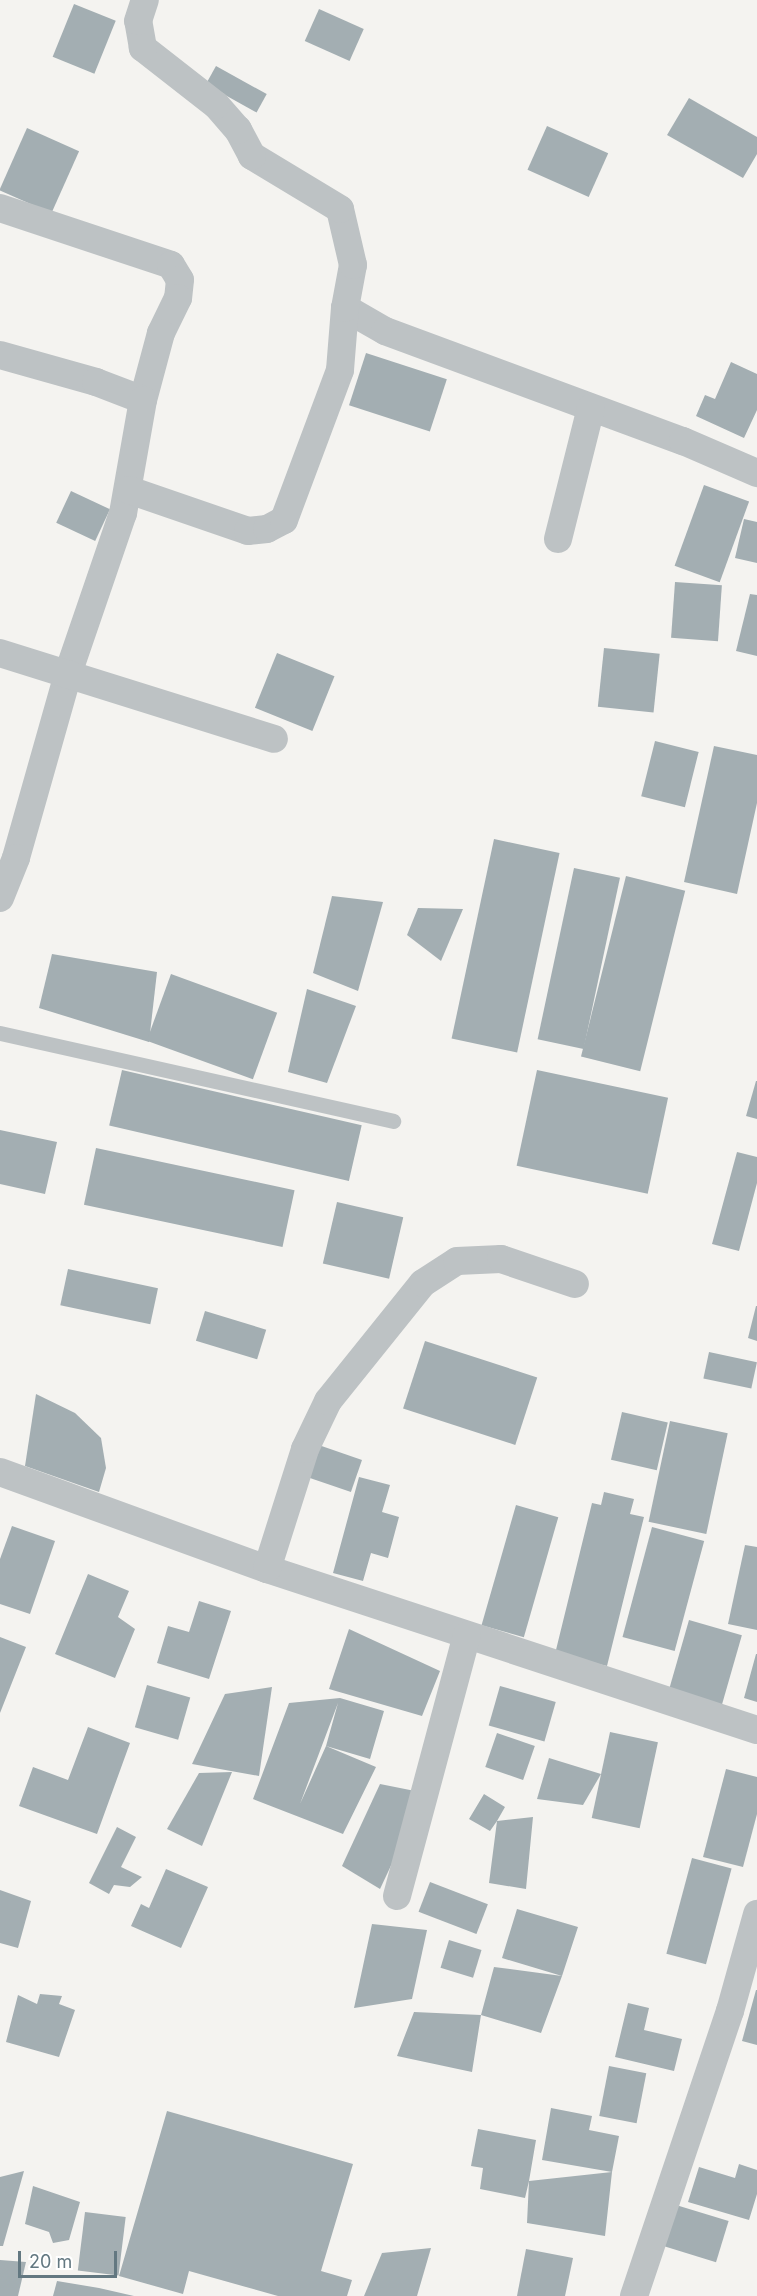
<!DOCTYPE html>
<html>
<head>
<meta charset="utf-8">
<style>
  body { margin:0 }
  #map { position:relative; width:757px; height:2296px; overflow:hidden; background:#f4f3f0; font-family:Inter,sans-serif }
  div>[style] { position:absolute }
  .building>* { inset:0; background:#a3aeb2; transform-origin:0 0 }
  .service>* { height:15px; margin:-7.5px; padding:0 7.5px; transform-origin:7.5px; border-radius:7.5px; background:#bdc2c4 }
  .minor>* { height:28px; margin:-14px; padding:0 14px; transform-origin:14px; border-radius:14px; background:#bdc2c4 }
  span { translate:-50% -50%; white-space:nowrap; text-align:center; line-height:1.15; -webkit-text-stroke:6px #fff; paint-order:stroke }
  .scale { position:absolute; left:18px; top:2251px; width:99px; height:27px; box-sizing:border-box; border:3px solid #637881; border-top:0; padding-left:8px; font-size:18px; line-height:21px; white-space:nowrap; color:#637881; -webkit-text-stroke:4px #fff; paint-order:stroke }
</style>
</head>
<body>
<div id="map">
  <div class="building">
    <div style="left:74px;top:4px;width:45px;height:57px;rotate:22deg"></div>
    <div style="left:319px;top:9px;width:49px;height:35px;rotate:24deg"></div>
    <div style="left:216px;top:66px;width:58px;height:21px;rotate:29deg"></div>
    <div style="clip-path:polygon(689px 98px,757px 137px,757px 154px,743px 178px,667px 135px)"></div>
    <div style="left:547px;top:126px;width:67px;height:48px;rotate:24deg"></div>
    <div style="left:27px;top:128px;width:57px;height:68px;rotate:24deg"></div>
    <div style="left:366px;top:353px;width:85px;height:55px;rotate:18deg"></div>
    <div style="clip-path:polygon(731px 362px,757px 374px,757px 410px,744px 438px,696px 416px,705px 395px,715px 399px)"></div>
    <div style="left:704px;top:485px;width:48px;height:86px;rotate:20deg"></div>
    <div style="left:71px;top:491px;width:43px;height:35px;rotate:25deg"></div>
    <div style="clip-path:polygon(744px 519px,757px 522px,757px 563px,735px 558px)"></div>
    <div style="left:675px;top:582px;width:47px;height:56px;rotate:4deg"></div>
    <div style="clip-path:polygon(750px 594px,757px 595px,757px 656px,736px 651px)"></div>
    <div style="left:604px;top:648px;width:56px;height:59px;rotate:6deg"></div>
    <div style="left:277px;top:653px;width:62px;height:59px;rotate:22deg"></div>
    <div style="left:655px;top:741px;width:45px;height:57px;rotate:14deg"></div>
    <div style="clip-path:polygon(714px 746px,757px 755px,757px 803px,737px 894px,684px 882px)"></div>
    <div style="left:494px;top:839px;width:67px;height:204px;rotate:12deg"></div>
    <div style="left:574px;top:868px;width:47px;height:175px;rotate:12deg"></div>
    <div style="left:626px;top:876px;width:61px;height:186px;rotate:14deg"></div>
    <div style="clip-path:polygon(332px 896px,383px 902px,358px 991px,313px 973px)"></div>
    <div style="clip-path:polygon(418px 908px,463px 909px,441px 961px,407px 935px)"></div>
    <div style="clip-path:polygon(52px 954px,157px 972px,149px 1042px,39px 1008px)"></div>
    <div style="left:171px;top:974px;width:113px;height:71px;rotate:20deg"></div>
    <div style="clip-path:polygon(307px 989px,356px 1006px,327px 1083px,288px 1072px)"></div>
    <div style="left:122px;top:1070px;width:246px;height:57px;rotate:13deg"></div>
    <div style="left:537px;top:1070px;width:134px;height:98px;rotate:12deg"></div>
    <div style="clip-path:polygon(756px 1081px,757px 1081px,757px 1119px,746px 1116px)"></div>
    <div style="clip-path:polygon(0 1130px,57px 1142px,45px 1194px,0 1184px)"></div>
    <div style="left:96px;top:1148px;width:203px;height:58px;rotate:12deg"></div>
    <div style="clip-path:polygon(737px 1152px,757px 1157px,757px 1183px,739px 1251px,712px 1244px)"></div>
    <div style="left:337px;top:1202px;width:68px;height:63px;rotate:13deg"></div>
    <div style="left:68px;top:1269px;width:92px;height:37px;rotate:12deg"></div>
    <div style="clip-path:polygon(756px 1306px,757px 1306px,757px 1341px,748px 1338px)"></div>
    <div style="left:205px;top:1311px;width:64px;height:31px;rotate:17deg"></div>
    <div style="left:425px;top:1341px;width:118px;height:71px;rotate:18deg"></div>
    <div style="left:709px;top:1352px;width:49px;height:27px;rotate:12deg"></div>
    <div style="clip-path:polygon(36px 1394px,75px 1413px,101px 1438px,106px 1468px,99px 1492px,25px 1466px)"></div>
    <div style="left:622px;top:1412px;width:47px;height:49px;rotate:13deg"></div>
    <div style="left:670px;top:1421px;width:59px;height:103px;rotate:12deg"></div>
    <div style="left:310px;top:1442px;width:55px;height:34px;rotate:19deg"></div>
    <div style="clip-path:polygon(359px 1477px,390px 1485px,382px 1512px,399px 1517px,388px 1558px,371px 1553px,363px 1581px,333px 1573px)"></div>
    <div style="clip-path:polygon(604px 1492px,634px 1499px,630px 1514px,644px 1517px,607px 1666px,555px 1654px,592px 1503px,601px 1505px)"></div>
    <div style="left:516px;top:1505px;width:44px;height:125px;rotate:16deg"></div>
    <div style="clip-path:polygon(12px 1526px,55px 1541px,30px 1614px,0 1604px,0 1559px)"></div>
    <div style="left:652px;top:1527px;width:54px;height:114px;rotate:15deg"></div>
    <div style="clip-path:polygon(745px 1545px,757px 1547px,757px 1630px,728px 1624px)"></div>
    <div style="clip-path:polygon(88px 1574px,129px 1591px,118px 1617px,135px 1629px,115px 1678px,55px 1654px)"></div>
    <div style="clip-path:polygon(199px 1601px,231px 1611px,209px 1679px,157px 1663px,168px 1626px,189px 1632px)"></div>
    <div style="left:689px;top:1620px;width:55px;height:76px;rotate:16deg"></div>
    <div style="clip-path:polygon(349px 1629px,440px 1671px,422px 1716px,329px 1689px)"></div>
    <div style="clip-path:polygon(0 1637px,26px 1647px,0 1713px)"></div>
    <div style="clip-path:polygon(756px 1654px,757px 1654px,757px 1702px,744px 1698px)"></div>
    <div style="left:147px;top:1685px;width:45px;height:44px;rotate:16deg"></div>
    <div style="left:500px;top:1686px;width:58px;height:41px;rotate:16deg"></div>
    <div style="clip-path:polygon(272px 1687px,259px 1776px,192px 1764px,225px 1694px)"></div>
    <div style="clip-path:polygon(evenodd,340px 1698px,384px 1711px,370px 1759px,326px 1746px,376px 1767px,343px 1834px,253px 1799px,289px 1703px,340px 1698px,338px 1703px,326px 1746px,300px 1804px,338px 1703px)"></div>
    <div style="clip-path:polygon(88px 1727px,130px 1743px,97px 1834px,19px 1806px,33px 1767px,68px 1780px)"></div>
    <div style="left:610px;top:1732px;width:49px;height:88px;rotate:12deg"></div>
    <div style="left:497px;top:1733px;width:40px;height:36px;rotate:19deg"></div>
    <div style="clip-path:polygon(549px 1758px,601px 1774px,583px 1805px,537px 1799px)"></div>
    <div style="clip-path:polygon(726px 1769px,757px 1777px,757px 1814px,743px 1867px,703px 1857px)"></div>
    <div style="clip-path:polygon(232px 1772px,202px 1846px,167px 1829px,199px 1773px)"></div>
    <div style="clip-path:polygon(380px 1784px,425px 1793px,380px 1889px,342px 1866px)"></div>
    <div style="clip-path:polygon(484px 1794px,505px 1807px,497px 1821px,533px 1817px,526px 1889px,489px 1883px,497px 1821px,490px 1831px,469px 1819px)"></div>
    <div style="clip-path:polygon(117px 1827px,136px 1837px,121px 1867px,142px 1877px,130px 1887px,114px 1885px,109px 1894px,89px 1883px)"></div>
    <div style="left:692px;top:1858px;width:41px;height:99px;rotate:15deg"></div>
    <div style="clip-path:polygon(166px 1869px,208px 1887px,181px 1948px,131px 1926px,141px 1904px,149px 1908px)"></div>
    <div style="left:430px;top:1882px;width:62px;height:32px;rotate:21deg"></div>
    <div style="clip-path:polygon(0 1890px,31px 1901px,18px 1948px,0 1943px)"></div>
    <div style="clip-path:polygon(517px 1909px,578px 1927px,562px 1976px,541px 2033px,481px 2015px,472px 2072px,397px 2056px,414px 2012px,481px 2015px,494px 1967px,562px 1976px,502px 1958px)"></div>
    <div style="clip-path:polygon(372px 1924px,427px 1930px,412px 1999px,354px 2008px)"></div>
    <div style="left:449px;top:1940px;width:34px;height:29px;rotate:17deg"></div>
    <div style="clip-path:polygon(756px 1990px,757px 1990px,757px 2045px,742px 2041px)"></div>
    <div style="clip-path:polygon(40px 1994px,62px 1996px,59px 2004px,75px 2010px,59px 2057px,6px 2042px,18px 1995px,37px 2004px)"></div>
    <div style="clip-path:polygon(628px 2003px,649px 2008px,644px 2030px,682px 2039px,674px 2071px,615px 2057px)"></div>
    <div style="left:609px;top:2066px;width:38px;height:51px;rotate:11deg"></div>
    <div style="clip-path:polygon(551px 2108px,592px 2116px,589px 2130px,619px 2136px,612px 2172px,542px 2160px)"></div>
    <div style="clip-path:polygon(167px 2111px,353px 2164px,321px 2271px,352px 2280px,347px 2296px,278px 2296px,189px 2271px,183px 2294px,119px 2276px)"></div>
    <div style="clip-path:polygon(478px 2129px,536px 2140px,529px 2181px,612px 2172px,605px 2236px,527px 2223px,529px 2181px,525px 2198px,480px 2189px,483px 2168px,471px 2166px)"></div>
    <div style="clip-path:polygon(739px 2164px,757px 2170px,757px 2194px,749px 2220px,688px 2202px,699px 2167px,735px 2178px)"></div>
    <div style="clip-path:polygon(24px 2171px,3px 2246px,0 2246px,0 2177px)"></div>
    <div style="clip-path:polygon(33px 2186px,80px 2202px,69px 2240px,53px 2243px,49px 2232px,25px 2224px)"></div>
    <div style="left:676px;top:2205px;width:55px;height:43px;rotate:17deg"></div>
    <div style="left:85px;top:2212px;width:41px;height:59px;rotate:7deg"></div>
    <div style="clip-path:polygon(431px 2248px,417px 2296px,364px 2296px,382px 2253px)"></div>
    <div style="clip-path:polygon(526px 2249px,573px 2258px,565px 2296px,517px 2296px)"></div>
    <div style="clip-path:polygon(0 2260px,26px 2262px,18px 2296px,0 2296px)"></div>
    <div style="clip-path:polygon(57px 2281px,99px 2288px,134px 2296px,53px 2296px)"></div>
  </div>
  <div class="service">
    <div style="left:0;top:1033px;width:403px;rotate:12.6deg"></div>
  </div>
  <div class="minor">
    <div style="left:0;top:208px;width:180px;rotate:18.4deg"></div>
    <div style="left:171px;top:265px;width:17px;rotate:59deg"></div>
    <div style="left:180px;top:280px;width:18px;rotate:96deg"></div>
    <div style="left:178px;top:298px;width:39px;rotate:116deg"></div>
    <div style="left:161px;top:333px;width:69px;rotate:105deg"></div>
    <div style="left:345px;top:308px;width:46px;rotate:29.9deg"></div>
    <div style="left:385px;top:331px;width:318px;rotate:20.3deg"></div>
    <div style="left:683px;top:441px;width:81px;rotate:23.4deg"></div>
    <div style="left:0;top:355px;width:100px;rotate:15.7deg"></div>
    <div style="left:96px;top:382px;width:50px;rotate:21deg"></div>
    <div style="left:143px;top:400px;width:115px;rotate:100deg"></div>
    <div style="left:123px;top:513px;width:170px;rotate:108.9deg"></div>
    <div style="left:68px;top:674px;width:191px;rotate:105.8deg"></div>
    <div style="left:16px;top:858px;width:43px;rotate:111.8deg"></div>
    <div style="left:129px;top:490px;width:126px;rotate:19deg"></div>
    <div style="left:248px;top:531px;width:19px;rotate:-6deg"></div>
    <div style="left:267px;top:529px;width:19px;rotate:-28deg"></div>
    <div style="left:284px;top:520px;width:160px;rotate:-69.5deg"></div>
    <div style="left:340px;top:370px;width:62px;rotate:-85.4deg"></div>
    <div style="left:345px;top:308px;width:44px;rotate:-79.5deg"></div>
    <div style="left:353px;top:265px;width:57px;rotate:-103.1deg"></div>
    <div style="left:340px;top:209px;width:103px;rotate:-148.9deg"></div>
    <div style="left:252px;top:156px;width:30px;rotate:-118deg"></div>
    <div style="left:238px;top:130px;width:33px;rotate:-131deg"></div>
    <div style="left:216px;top:105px;width:93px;rotate:-142deg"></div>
    <div style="left:143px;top:48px;width:27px;rotate:-100deg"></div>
    <div style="left:138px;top:21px;width:22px;rotate:-72deg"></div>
    <div style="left:558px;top:539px;width:135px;rotate:-75.9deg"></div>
    <div style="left:0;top:653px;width:287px;rotate:17.4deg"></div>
    <div style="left:0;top:1472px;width:284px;rotate:20deg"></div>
    <div style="left:267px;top:1569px;width:516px;rotate:18.19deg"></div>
    <div style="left:267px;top:1569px;width:126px;rotate:-72.4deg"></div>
    <div style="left:305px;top:1449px;width:53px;rotate:-64.4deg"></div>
    <div style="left:328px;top:1401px;width:151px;rotate:-51.2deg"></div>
    <div style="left:423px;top:1283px;width:40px;rotate:-32.9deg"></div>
    <div style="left:457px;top:1261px;width:44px;rotate:-2.6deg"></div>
    <div style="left:501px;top:1259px;width:78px;rotate:18.7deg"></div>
    <div style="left:397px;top:1896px;width:270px;rotate:-75deg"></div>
    <div style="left:634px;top:2296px;width:301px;rotate:-71.4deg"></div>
    <div style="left:730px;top:2011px;width:101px;rotate:-74.4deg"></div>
  </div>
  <div class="scale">20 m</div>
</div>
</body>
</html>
